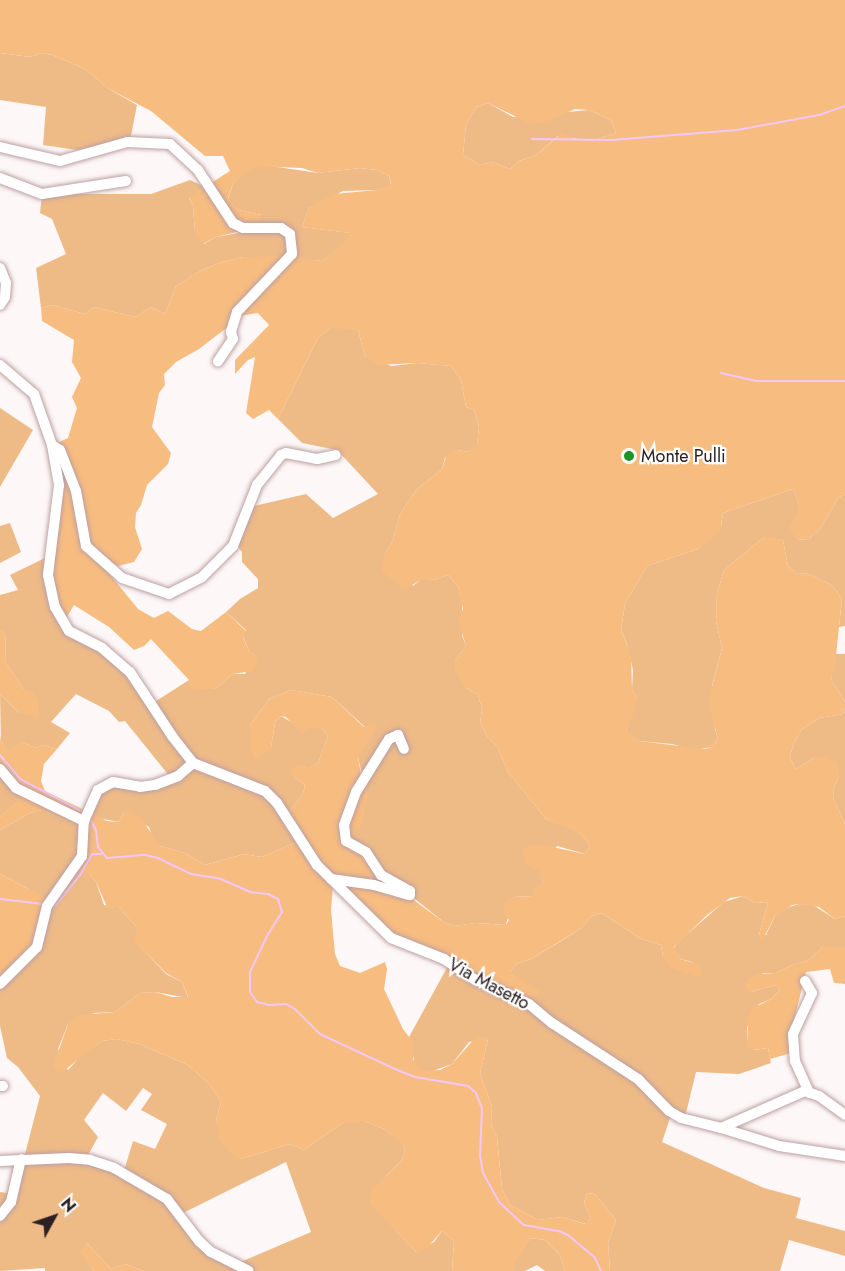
<!DOCTYPE html>
<html>
<head>
<meta charset="utf-8">
<style>
  body { margin:0 }
  #map { position:relative; width:845px; height:1271px; overflow:hidden; background:#fdf7f7; font-family:Jost,sans-serif }
  div>[style] { position:absolute }
  .green>* { inset:0; background:#eebb87 }
  .forest>* { inset:0; background:#f7bc80 }
  .stream>* { height:2px; margin:-1px; padding:0 1px; transform-origin:1px; border-radius:1px; background:#f4c7f9 }
  .roads { filter:drop-shadow(0 0 2px #bd9fa1) drop-shadow(0 0 2px #bd9fa1) }
  .minor>* { height:10px; margin:-5px; padding:0 5px; transform-origin:5px; border-radius:5px; background:#fff }
  .dots>* { width:16px; height:16px; translate:-50% -50%; box-sizing:border-box; border:3px solid #fff; border-radius:50% }
  span { translate:-50% -50%; white-space:nowrap; text-align:center; line-height:1.15; -webkit-text-stroke:4.5px #fff; paint-order:stroke }
  .poi-label { font-size:18px; color:#2c2122 }
  .left { translate:0 -50%; text-align:left }
  .street-label { font-size:18px; color:#2c2122 }
  .north { position:absolute; left:24px; top:1187px; width:60px; height:60px; -webkit-text-stroke:4px #fff; paint-order:stroke; rotate:50deg; font-size:16px; font-weight:700; line-height:24px; text-align:center; color:#2c2122 }
  .north::after { content:''; display:block; margin:auto; width:21px; height:27px; background:#2c2122; clip-path:polygon(50% 0,100% 100%,50% 72%,0 100%) }
</style>
</head>
<body>
<div id="map">
  <div class="green">
    <div style="clip-path:polygon(0 53px,30px 57px,42px 53px,52px 55px,85px 69px,109px 89px,137px 105px,130px 141px,77px 150px,43px 145px,46px 107px,0 100px)"></div>
    <div style="clip-path:polygon(488px 103px,513px 117px,589px 110px,611px 120px,616px 133px,591px 141px,558px 136px,536px 155px,519px 161px,510px 169px,493px 162px,480px 165px,463px 155px,466px 124px,477px 107px)"></div>
    <div style="clip-path:polygon(264px 165px,318px 173px,360px 168px,377px 170px,389px 176px,391px 185px,377px 190px,343px 191px,309px 208px,302px 227px,351px 233px,345px 243px,323px 261px,261px 257px,243px 257px,222px 262px,202px 270px,176px 286px,165px 314px,151px 307px,135px 317px,94px 307px,85px 314px,52px 305px,41px 308px,36px 268px,66px 254px,52px 219px,40px 213px,42px 194px,151px 194px,190px 180px,205px 187px,189px 198px,193px 206px,195px 232px,204px 244px,216px 237px,238px 233px,261px 215px,238px 210px,228px 199px,233px 184px,241px 175px,256px 166px)"></div>
    <div style="clip-path:polygon(343px 327px,358px 330px,365px 357px,392px 366px,417px 363px,451px 366px,461px 380px,466px 407px,474px 410px,479px 427px,477px 446px,469px 452px,457px 450px,445px 458px,442px 469px,417px 489px,400px 514px,393px 540px,385px 554px,413px 586px,423px 578px,434px 580px,448px 575px,458px 587px,462px 602px,462px 635px,466px 646px,455px 661px,466px 688px,478px 695px,482px 709px,480px 723px,487px 736px,497px 746px,508px 772px,546px 819px,573px 829px,583px 836px,590px 846px,585px 854px,557px 846px,539px 870px,543px 882px,533px 896px,513px 897px,506px 925px,476px 923px,454px 926px,445px 923px,350px 847px,355px 835px,362px 775px,358px 757px,365px 727px,332px 697px,291px 690px,269px 699px,250px 725px,250px 751px,271px 748px,275px 722px,281px 716px,293px 723px,322px 728px,328px 736px,318px 763px,294px 777px,305px 785px,303px 794px,288px 814px,303px 839px,262px 857px,244px 854px,205px 865px,185px 853px,160px 846px,153px 839px,149px 827px,123px 813px,119px 822px,98px 818px,88px 812px,100px 788px,137px 786px,171px 778px,125px 721px,119px 722px,109px 711px,76px 694px,51px 722px,70px 733px,57px 749px,43px 745px,35px 748px,23px 742px,9px 751px,1px 741px,0 694px,19px 713px,24px 689px,6px 663px,5px 632px,0 630px,0 595px,18px 590px,10px 575px,49px 556px,64px 622px,107px 651px,153px 703px,189px 680px,215px 689px,233px 674px,245px 674px,255px 655px,249px 651px,243px 636px,246px 630px,226px 612px,240px 599px,258px 588px,258px 579px,242px 562px,242px 552px,233px 540px,254px 506px,306px 494px,333px 518px,378px 494px,337px 450px,302px 443px,278px 419px,318px 338px,330px 328px)"></div>
    <div style="clip-path:polygon(0 408px,33px 430px,0 487px)"></div>
    <div style="clip-path:polygon(793px 489px,799px 504px,797px 540px,809px 539px,821px 528px,838px 498px,845px 494px,845px 626px,839px 627px,842px 599px,832px 585px,806px 573px,797px 574px,788px 566px,783px 540px,764px 537px,724px 570px,717px 593px,716px 621px,722px 648px,712px 686px,715px 729px,718px 739px,712px 747px,695px 750px,672px 744px,639px 741px,630px 735px,626px 730px,637px 697px,632px 689px,633px 670px,627px 644px,621px 629px,625px 604px,647px 566px,698px 549px,721px 526px,723px 513px)"></div>
    <div style="clip-path:polygon(10px 523px,21px 552px,0 563px,0 526px)"></div>
    <div style="clip-path:polygon(836px 654px,845px 654px,845px 702px,831px 679px)"></div>
    <div style="clip-path:polygon(845px 708px,845px 824px,833px 798px,834px 787px,839px 777px,814px 758px,796px 769px,790px 758px,793px 745px,801px 730px,819px 718px,843px 714px)"></div>
    <div style="clip-path:polygon(0 756px,20px 786px,21px 798px,0 817px)"></div>
    <div style="clip-path:polygon(evenodd,42px 810px,86px 830px,89px 874px,96px 882px,104px 905px,119px 907px,138px 929px,135px 941px,166px 974px,182px 982px,188px 998px,155px 992px,140px 993px,115px 1012px,94px 1013px,68px 1024px,58px 1049px,68px 1070px,80px 1057px,102px 1041px,117px 1039px,139px 1044px,188px 1065px,209px 1084px,221px 1102px,216px 1121px,241px 1159px,290px 1144px,304px 1150px,341px 1124px,354px 1120px,364px 1121px,384px 1129px,403px 1143px,405px 1150px,402px 1160px,385px 1177px,396px 1231px,416px 1252px,434px 1242px,442px 1231px,454px 1241px,452px 1271px,144px 1271px,125px 1264px,111px 1269px,87px 1243px,81px 1252px,94px 1271px,45px 1271px,45px 1268px,0 1271px,0 1192px,7px 1193px,16px 1160px,24px 1158px,40px 1096px,18px 1067px,7px 1058px,0 1026px,0 984px,29px 889px,0 874px,0 830px,30px 813px,42px 810px,143px 1088px,152px 1094px,141px 1110px,167px 1124px,155px 1149px,133px 1141px,124px 1171px,87px 1157px,98px 1137px,84px 1120px,103px 1093px,126px 1111px,143px 1088px,42px 810px,286px 1162px,311px 1232px,236px 1264px,216px 1253px,181px 1214px,286px 1162px)"></div>
    <div style="clip-path:polygon(743px 896px,755px 903px,768px 902px,759px 935px,766px 935px,775px 916px,786px 908px,799px 904px,813px 905px,835px 919px,845px 916px,845px 947px,823px 947px,807px 961px,794px 964px,776px 973px,763px 973px,751px 992px,776px 985px,780px 990px,771px 999px,759px 1004px,747px 1027px,747px 1040px,754px 1050px,768px 1048px,771px 1063px,739px 1074px,696px 1072px,685px 1117px,672px 1112px,662px 1142px,764px 1188px,801px 1198px,796px 1218px,845px 1231px,845px 1256px,789px 1240px,780px 1271px,610px 1271px,608px 1243px,616px 1220px,595px 1194px,587px 1193px,584px 1203px,591px 1218px,586px 1224px,562px 1217px,538px 1220px,510px 1205px,502px 1189px,497px 1137px,491px 1124px,492px 1106px,480px 1074px,488px 1039px,469px 1042px,452px 1064px,430px 1072px,420px 1071px,415px 1065px,409px 1037px,449px 964px,510px 972px,518px 963px,531px 959px,561px 941px,580px 929px,592px 916px,602px 913px,641px 939px,661px 945px,663px 957px,695px 963px,681px 959px,677px 953px,674px 948px,678px 942px,724px 902px)"></div>
    <div style="clip-path:polygon(530px 1238px,545px 1240px,560px 1255px,565px 1271px,545px 1271px,537px 1265px,525px 1271px,514px 1271px,513px 1264px)"></div>
  </div>
  <div class="forest">
    <div style="clip-path:polygon(evenodd,0 0,845px 0,845px 494px,838px 498px,821px 528px,809px 539px,797px 540px,789px 527px,798px 513px,799px 504px,793px 489px,723px 513px,720px 532px,698px 549px,647px 566px,625px 604px,621px 629px,631px 655px,632px 689px,637px 697px,635px 709px,626px 730px,639px 741px,705px 749px,712px 747px,718px 739px,708px 702px,722px 648px,716px 621px,717px 593px,724px 570px,764px 537px,770px 537px,783px 540px,788px 566px,797px 574px,806px 573px,832px 585px,842px 599px,835px 665px,831px 679px,845px 702px,845px 708px,843px 714px,819px 718px,801px 730px,793px 745px,790px 758px,796px 769px,814px 758px,826px 756px,838px 763px,839px 777px,834px 787px,833px 798px,845px 824px,845px 916px,835px 919px,819px 907px,799px 904px,792px 905px,775px 916px,762px 941px,759px 935px,768px 902px,755px 903px,743px 896px,730px 898px,707px 915px,674px 947px,681px 959px,701px 966px,702px 973px,697px 977px,672px 968px,663px 957px,661px 945px,641px 939px,602px 913px,592px 916px,580px 929px,531px 959px,518px 963px,510px 972px,539px 991px,532px 1004px,391px 938px,333px 886px,331px 910px,335px 954px,340px 966px,360px 973px,385px 962px,387px 969px,384px 989px,403px 1029px,413px 1042px,413px 1059px,420px 1071px,440px 1070px,452px 1064px,477px 1036px,488px 1039px,480px 1074px,492px 1106px,491px 1124px,497px 1137px,502px 1189px,510px 1205px,538px 1220px,562px 1217px,585px 1224px,591px 1218px,584px 1203px,587px 1193px,595px 1194px,616px 1220px,608px 1243px,610px 1271px,565px 1271px,560px 1255px,545px 1240px,530px 1238px,514px 1264px,514px 1271px,452px 1271px,454px 1241px,442px 1231px,425px 1250px,416px 1252px,370px 1204px,371px 1191px,402px 1160px,405px 1150px,403px 1144px,384px 1129px,364px 1121px,341px 1124px,304px 1150px,290px 1144px,241px 1159px,230px 1152px,219px 1139px,216px 1121px,221px 1102px,209px 1084px,188px 1065px,139px 1044px,117px 1039px,102px 1041px,61px 1073px,53px 1067px,68px 1024px,79px 1015px,115px 1012px,140px 993px,155px 992px,172px 997px,188px 997px,182px 982px,166px 973px,134px 941px,138px 929px,119px 907px,108px 909px,96px 882px,89px 874px,79px 869px,85px 830px,42px 810px,30px 813px,0 830px,0 817px,21px 797px,20px 785px,0 756px,0 735px,1px 741px,9px 750px,23px 742px,35px 748px,43px 745px,57px 749px,44px 764px,41px 781px,45px 791px,107px 821px,119px 822px,123px 813px,128px 811px,140px 817px,160px 846px,185px 853px,205px 865px,244px 854px,262px 857px,303px 839px,288px 814px,303px 794px,305px 785px,294px 777px,291px 769px,300px 764px,309px 768px,318px 763px,328px 736px,322px 728px,309px 728px,302px 734px,286px 717px,281px 716px,275px 722px,271px 748px,256px 760px,250px 751px,250px 725px,269px 699px,291px 690px,332px 697px,364px 727px,374px 723px,377px 727px,358px 757px,361px 775px,368px 780px,368px 795px,362px 822px,350px 847px,363px 854px,404px 893px,445px 923px,454px 926px,476px 923px,506px 925px,509px 920px,504px 914px,504px 904px,513px 897px,533px 896px,534px 889px,543px 882px,538px 870px,526px 864px,522px 850px,531px 845px,543px 845px,585px 854px,590px 846px,583px 836px,573px 830px,546px 819px,508px 772px,497px 746px,487px 736px,480px 723px,482px 709px,478px 695px,466px 688px,454px 670px,455px 661px,466px 646px,458px 620px,463px 609px,458px 587px,448px 575px,434px 580px,423px 579px,405px 589px,391px 580px,382px 571px,385px 554px,393px 540px,400px 514px,417px 489px,442px 469px,447px 454px,457px 450px,469px 452px,477px 445px,479px 427px,474px 410px,466px 407px,461px 380px,451px 366px,417px 363px,378px 365px,365px 357px,358px 330px,330px 328px,318px 338px,278px 419px,269px 410px,253px 419px,246px 413px,255px 357px,248px 360px,235px 374px,235px 360px,269px 325px,258px 313px,233px 317px,229px 326px,199px 349px,176px 362px,164px 374px,165px 385px,159px 393px,152px 427px,171px 453px,168px 464px,147px 485px,141px 505px,136px 513px,135px 527px,142px 549px,134px 562px,118px 566px,106px 559px,99px 561px,138px 609px,154px 618px,168px 611px,192px 629px,201px 631px,226px 612px,246px 631px,243px 637px,249px 651px,256px 655px,258px 662px,252px 671px,233px 674px,215px 689px,194px 689px,189px 685px,189px 680px,151px 639px,144px 646px,134px 650px,109px 627px,74px 605px,64px 622px,49px 567px,58px 499px,53px 445px,68px 438px,77px 408px,72px 397px,81px 378px,72px 362px,74px 340px,42px 321px,41px 308px,52px 305px,85px 314px,94px 307px,135px 317px,151px 307px,165px 314px,176px 286px,202px 270px,222px 262px,243px 257px,279px 256px,323px 261px,344px 243px,350px 233px,302px 227px,309px 208px,334px 194px,377px 190px,391px 184px,389px 176px,377px 170px,360px 168px,318px 173px,302px 168px,256px 166px,233px 184px,228px 198px,238px 210px,261px 215px,259px 222px,249px 229px,216px 237px,203px 244px,195px 233px,193px 206px,189px 197px,230px 171px,223px 156px,205px 156px,151px 111px,109px 89px,85px 69px,52px 55px,42px 53px,30px 57px,0 53px,0 0,488px 103px,531px 124px,548px 121px,575px 109px,589px 110px,611px 120px,616px 133px,591px 141px,573px 139px,562px 133px,536px 155px,519px 161px,510px 169px,493px 162px,480px 165px,463px 155px,466px 124px,477px 107px,488px 103px)"></div>
    <div style="clip-path:polygon(0 630px,5px 631px,6px 663px,24px 689px,33px 692px,38px 700px,39px 717px,19px 713px,0 694px)"></div>
    <div style="clip-path:polygon(0 874px,50px 900px,40px 944px,0 984px)"></div>
    <div style="clip-path:polygon(823px 947px,845px 947px,845px 984px,834px 983px,830px 969px,806px 972px,791px 1032px,791px 1053px,770px 1059px,768px 1048px,754px 1050px,747px 1047px,748px 1020px,753px 1008px,771px 999px,780px 990px,776px 985px,751px 992px,745px 989px,746px 982px,756px 974px,776px 973px,794px 964px,807px 961px)"></div>
    <div style="clip-path:polygon(87px 1243px,111px 1269px,125px 1264px,144px 1271px,94px 1271px,80px 1252px)"></div>
  </div>
  <div class="stream">
    <div style="left:532px;top:139px;width:80px;rotate:0.7deg"></div>
    <div style="left:612px;top:140px;width:125px;rotate:-4.6deg"></div>
    <div style="left:737px;top:130px;width:83px;rotate:-10.4deg"></div>
    <div style="left:819px;top:115px;width:28px;rotate:-19deg"></div>
    <div style="left:721px;top:373px;width:36px;rotate:13deg"></div>
    <div style="left:756px;top:381px;width:89px"></div>
    <div style="left:0;top:755px;width:31px;rotate:50deg"></div>
    <div style="left:20px;top:779px;width:73px;rotate:27.6deg"></div>
    <div style="left:89px;top:817px;width:15px;rotate:62deg"></div>
    <div style="left:96px;top:830px;width:17px;rotate:83deg"></div>
    <div style="left:98px;top:847px;width:14px;rotate:51deg"></div>
    <div style="left:107px;top:858px;width:38px;rotate:-5deg"></div>
    <div style="left:145px;top:855px;width:13px;rotate:13deg"></div>
    <div style="left:158px;top:858px;width:37px;rotate:26deg"></div>
    <div style="left:191px;top:874px;width:30px;rotate:9deg"></div>
    <div style="left:221px;top:879px;width:32px;rotate:24deg"></div>
    <div style="left:250px;top:892px;width:18px;rotate:6deg"></div>
    <div style="left:268px;top:894px;width:11px;rotate:27deg"></div>
    <div style="left:278px;top:899px;width:14px;rotate:73deg"></div>
    <div style="left:282px;top:912px;width:26px;rotate:122deg"></div>
    <div style="left:268px;top:934px;width:42px;rotate:115.3deg"></div>
    <div style="left:250px;top:972px;width:20px;rotate:90deg"></div>
    <div style="left:250px;top:992px;width:12px;rotate:55deg"></div>
    <div style="left:257px;top:1002px;width:12px;rotate:14deg"></div>
    <div style="left:269px;top:1005px;width:17px;rotate:-3deg"></div>
    <div style="left:286px;top:1004px;width:10px;rotate:29deg"></div>
    <div style="left:295px;top:1009px;width:35px;rotate:45deg"></div>
    <div style="left:320px;top:1034px;width:83px;rotate:25deg"></div>
    <div style="left:395px;top:1069px;width:22px;rotate:22deg"></div>
    <div style="left:415px;top:1077px;width:54px;rotate:9.6deg"></div>
    <div style="left:468px;top:1086px;width:11px;rotate:41deg"></div>
    <div style="left:476px;top:1093px;width:17px;rotate:69deg"></div>
    <div style="left:482px;top:1109px;width:47px;rotate:92.4deg"></div>
    <div style="left:480px;top:1156px;width:17px;rotate:80deg"></div>
    <div style="left:483px;top:1173px;width:33px;rotate:61deg"></div>
    <div style="left:499px;top:1202px;width:34px;rotate:43deg"></div>
    <div style="left:524px;top:1225px;width:36px;rotate:10deg"></div>
    <div style="left:559px;top:1231px;width:10px;rotate:24deg"></div>
    <div style="left:568px;top:1235px;width:35px;rotate:40deg"></div>
    <div style="left:595px;top:1258px;width:14px;rotate:65deg"></div>
    <div style="left:0;top:899px;width:43px;rotate:6.6deg"></div>
    <div style="left:55px;top:906px;width:40px;rotate:-51deg"></div>
    <div style="left:80px;top:875px;width:24px;rotate:-60deg"></div>
    <div style="left:92px;top:854px;width:9px"></div>
  </div>
  <div class="roads">
    <div class="minor">
      <div style="left:0;top:147px;width:62px;rotate:13.1deg"></div>
      <div style="left:60px;top:161px;width:70px;rotate:-15.8deg"></div>
      <div style="left:127px;top:142px;width:43px;rotate:2.7deg"></div>
      <div style="left:170px;top:144px;width:38px;rotate:43deg"></div>
      <div style="left:198px;top:170px;width:64px;rotate:56.6deg"></div>
      <div style="left:233px;top:223px;width:11px;rotate:27deg"></div>
      <div style="left:243px;top:228px;width:38px"></div>
      <div style="left:281px;top:228px;width:11px;rotate:34deg"></div>
      <div style="left:290px;top:234px;width:20px;rotate:84deg"></div>
      <div style="left:292px;top:254px;width:80px;rotate:133.5deg"></div>
      <div style="left:237px;top:312px;width:21px;rotate:107deg"></div>
      <div style="left:231px;top:332px;width:7px;rotate:74deg"></div>
      <div style="left:233px;top:339px;width:27px;rotate:124deg"></div>
      <div style="left:0;top:178px;width:45px;rotate:20.9deg"></div>
      <div style="left:42px;top:194px;width:85px;rotate:-8.8deg"></div>
      <div style="left:0;top:268px;width:16px;rotate:68deg"></div>
      <div style="left:6px;top:283px;width:14px;rotate:94deg"></div>
      <div style="left:5px;top:297px;width:9px;rotate:122deg"></div>
      <div style="left:0;top:365px;width:45px;rotate:40.5deg"></div>
      <div style="left:34px;top:394px;width:54px;rotate:70.6deg"></div>
      <div style="left:52px;top:445px;width:41px;rotate:80.1deg"></div>
      <div style="left:59px;top:485px;width:91px;rotate:97deg"></div>
      <div style="left:48px;top:575px;width:33px;rotate:78deg"></div>
      <div style="left:55px;top:607px;width:28px;rotate:60deg"></div>
      <div style="left:69px;top:631px;width:37px;rotate:27deg"></div>
      <div style="left:102px;top:648px;width:37px;rotate:41deg"></div>
      <div style="left:130px;top:672px;width:77px;rotate:56.7deg"></div>
      <div style="left:172px;top:736px;width:34px;rotate:52deg"></div>
      <div style="left:52px;top:445px;width:9px;rotate:32deg"></div>
      <div style="left:60px;top:450px;width:44px;rotate:68.7deg"></div>
      <div style="left:76px;top:491px;width:56px;rotate:79.7deg"></div>
      <div style="left:86px;top:546px;width:48px;rotate:41.6deg"></div>
      <div style="left:122px;top:578px;width:50px;rotate:18.8deg"></div>
      <div style="left:169px;top:594px;width:37px;rotate:-27deg"></div>
      <div style="left:202px;top:577px;width:44px;rotate:-45deg"></div>
      <div style="left:233px;top:546px;width:66px;rotate:-68.5deg"></div>
      <div style="left:257px;top:485px;width:38px;rotate:-51deg"></div>
      <div style="left:281px;top:455px;width:5px;rotate:-22deg"></div>
      <div style="left:286px;top:453px;width:32px;rotate:11deg"></div>
      <div style="left:317px;top:459px;width:19px;rotate:-12deg"></div>
      <div style="left:193px;top:763px;width:77px;rotate:21.3deg"></div>
      <div style="left:265px;top:791px;width:17px;rotate:45deg"></div>
      <div style="left:277px;top:803px;width:74px;rotate:57.2deg"></div>
      <div style="left:317px;top:865px;width:104px;rotate:44.6deg"></div>
      <div style="left:391px;top:938px;width:57px;rotate:21.6deg"></div>
      <div style="left:444px;top:959px;width:36px;rotate:34deg"></div>
      <div style="left:474px;top:979px;width:60px;rotate:24.4deg"></div>
      <div style="left:529px;top:1004px;width:30px;rotate:40deg"></div>
      <div style="left:552px;top:1023px;width:103px;rotate:33.1deg"></div>
      <div style="left:638px;top:1079px;width:45px;rotate:45.9deg"></div>
      <div style="left:669px;top:1111px;width:14px;rotate:30deg"></div>
      <div style="left:681px;top:1118px;width:41px;rotate:14deg"></div>
      <div style="left:721px;top:1128px;width:92px;rotate:-23.8deg"></div>
      <div style="left:805px;top:1091px;width:15px;rotate:20deg"></div>
      <div style="left:819px;top:1096px;width:32px;rotate:36deg"></div>
      <div style="left:0;top:769px;width:25px;rotate:50deg"></div>
      <div style="left:16px;top:788px;width:76px;rotate:25.9deg"></div>
      <div style="left:331px;top:879px;width:43px;rotate:7.9deg"></div>
      <div style="left:374px;top:885px;width:37px;rotate:16deg"></div>
      <div style="left:410px;top:895px;width:4px;rotate:-90deg"></div>
      <div style="left:410px;top:891px;width:33px;rotate:-151deg"></div>
      <div style="left:381px;top:875px;width:27px;rotate:-123deg"></div>
      <div style="left:366px;top:852px;width:23px;rotate:-151deg"></div>
      <div style="left:346px;top:841px;width:16px;rotate:-97deg"></div>
      <div style="left:344px;top:825px;width:35px;rotate:-70deg"></div>
      <div style="left:356px;top:792px;width:62px;rotate:-58.1deg"></div>
      <div style="left:389px;top:739px;width:10px;rotate:-24deg"></div>
      <div style="left:398px;top:735px;width:15px;rotate:67deg"></div>
      <div style="left:805px;top:981px;width:14px;rotate:60deg"></div>
      <div style="left:812px;top:993px;width:45px;rotate:114.9deg"></div>
      <div style="left:793px;top:1034px;width:27px;rotate:86deg"></div>
      <div style="left:795px;top:1061px;width:35px;rotate:66deg"></div>
      <div style="left:0;top:984px;width:52px;rotate:-45deg"></div>
      <div style="left:37px;top:947px;width:42px;rotate:-76.3deg"></div>
      <div style="left:47px;top:906px;width:61px;rotate:-55deg"></div>
      <div style="left:82px;top:856px;width:35px;rotate:-87deg"></div>
      <div style="left:84px;top:821px;width:34px;rotate:-66deg"></div>
      <div style="left:98px;top:790px;width:17px;rotate:-28deg"></div>
      <div style="left:113px;top:782px;width:27px;rotate:10deg"></div>
      <div style="left:140px;top:787px;width:15px;rotate:-8deg"></div>
      <div style="left:155px;top:785px;width:25px;rotate:-21deg"></div>
      <div style="left:178px;top:776px;width:20px;rotate:-41deg"></div>
      <div style="left:0;top:1086px;width:3px"></div>
      <div style="left:721px;top:1128px;width:61px;rotate:17.2deg"></div>
      <div style="left:779px;top:1146px;width:67px;rotate:8.6deg"></div>
      <div style="left:0;top:1161px;width:69px;rotate:-2.5deg"></div>
      <div style="left:69px;top:1158px;width:21px;rotate:5deg"></div>
      <div style="left:90px;top:1160px;width:25px;rotate:18deg"></div>
      <div style="left:114px;top:1168px;width:61px;rotate:30.3deg"></div>
      <div style="left:167px;top:1199px;width:53px;rotate:52.7deg"></div>
      <div style="left:199px;top:1241px;width:16px;rotate:43deg"></div>
      <div style="left:211px;top:1252px;width:42px;rotate:26.6deg"></div>
      <div style="left:0;top:1216px;width:18px;rotate:-52deg"></div>
      <div style="left:11px;top:1202px;width:44px;rotate:-76.9deg"></div>
    </div>
  </div>
  <div class="dots">
    <div style="left:629px;top:456px;background:#1b9526"></div>
  </div>
  <div class="poi-label">
    <span class="left" style="left:641px;top:456px">Monte Pulli</span>
  </div>
  <div class="street-label">
    <span style="left:489px;top:984px;rotate:28deg">Via Masetto</span>
  </div>
  <div class="north">N</div>
</div>
</body>
</html>
